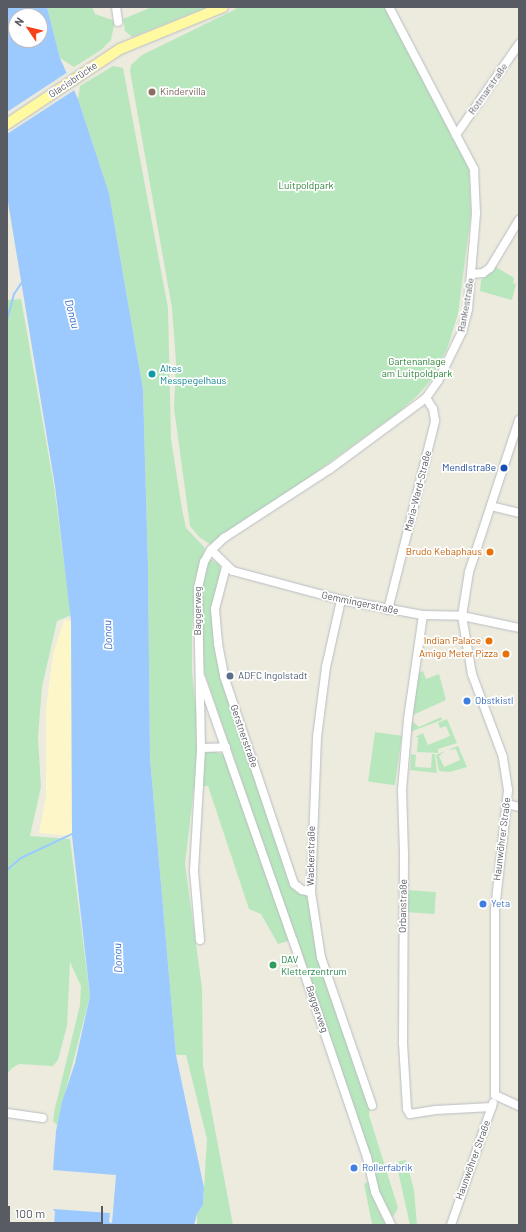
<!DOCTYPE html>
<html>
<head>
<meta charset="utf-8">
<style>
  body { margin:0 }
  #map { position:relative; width:526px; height:1232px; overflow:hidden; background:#ecebde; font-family:Barlow,sans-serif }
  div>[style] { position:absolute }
  .green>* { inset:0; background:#b8e7bd; transform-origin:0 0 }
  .sand>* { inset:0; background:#fdf6c9 }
  .water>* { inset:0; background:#9ccaff }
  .pier>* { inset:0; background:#ecebde }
  .stream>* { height:2px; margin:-1px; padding:0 1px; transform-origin:1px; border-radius:1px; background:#9ccaff }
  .roads { filter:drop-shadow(0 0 1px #babcc2) drop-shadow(0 0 1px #babcc2) }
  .minor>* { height:8px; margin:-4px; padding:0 4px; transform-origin:4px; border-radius:4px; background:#fff }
  .major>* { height:10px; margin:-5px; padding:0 5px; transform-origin:5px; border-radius:5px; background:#fff9a1 }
  .dots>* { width:11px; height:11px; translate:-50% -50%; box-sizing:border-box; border:2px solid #fff; border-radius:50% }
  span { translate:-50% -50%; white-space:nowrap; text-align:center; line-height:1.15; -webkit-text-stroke:3.5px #fff; paint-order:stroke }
  .street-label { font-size:10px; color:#585b61 }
  .education-label { font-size:10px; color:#785e54 }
  .left { translate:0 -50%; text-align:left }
  .park-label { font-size:10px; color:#2e833a }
  .culture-label { font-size:10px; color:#0d838f }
  .transit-label { font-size:10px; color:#164399 }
  .right { translate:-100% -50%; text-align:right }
  .food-label { font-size:10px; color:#c56008 }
  .service-label { font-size:10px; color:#4e5e75 }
  .shop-label { font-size:10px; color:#366cbe }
  .leisure-label { font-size:10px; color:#27864d }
  .water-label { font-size:11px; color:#3770ca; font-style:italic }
  .frame { position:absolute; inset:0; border:8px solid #585b61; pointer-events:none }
  .north { position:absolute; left:8px; top:8px; width:40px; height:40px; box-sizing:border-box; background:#fff; border:1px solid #bcbdc0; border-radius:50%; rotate:305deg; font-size:11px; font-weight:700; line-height:16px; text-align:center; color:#585b61 }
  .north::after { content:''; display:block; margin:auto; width:14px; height:18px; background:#f6411b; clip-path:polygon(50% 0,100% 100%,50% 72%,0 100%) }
  .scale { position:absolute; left:8px; top:1206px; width:95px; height:18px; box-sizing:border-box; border:2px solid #585b61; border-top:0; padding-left:5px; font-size:12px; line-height:14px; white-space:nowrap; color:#585b61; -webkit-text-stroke:3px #fff; paint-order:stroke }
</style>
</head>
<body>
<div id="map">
  <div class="green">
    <div style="clip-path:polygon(47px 7px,92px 7px,95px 14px,115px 21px,111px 40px,101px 50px,74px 67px,60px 58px)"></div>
    <div style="clip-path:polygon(152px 7px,207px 7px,132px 37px,125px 31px,123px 19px)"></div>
    <div style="clip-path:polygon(235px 7px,384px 7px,464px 153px,469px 171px,471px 214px,458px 314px,447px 349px,431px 380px,417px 396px,396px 414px,308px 478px,210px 544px,199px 537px,190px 526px,174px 408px,176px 362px,172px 308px,130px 71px,131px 65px,142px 55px,236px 9px)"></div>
    <div style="clip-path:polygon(113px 66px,123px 68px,168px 308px,171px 439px,182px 509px,186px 528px,205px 548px,196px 575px,192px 634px,192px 672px,200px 748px,225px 755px,291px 940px,278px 944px,261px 914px,249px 909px,208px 786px,194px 787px,185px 864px,202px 988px,203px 1066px,233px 1225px,197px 1225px,197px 1214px,203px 1205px,207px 1139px,186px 1055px,176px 1055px,150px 758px,148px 567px,143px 389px,109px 193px,78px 99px,80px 86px)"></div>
    <div style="clip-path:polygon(496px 267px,514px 278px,513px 283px,516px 284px,512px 300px,480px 291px,481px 280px)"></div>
    <div style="clip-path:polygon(21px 299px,54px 486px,71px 615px,57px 621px,42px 687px,38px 737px,41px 787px,30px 836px,70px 839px,90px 996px,57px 1125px,53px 1121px,55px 1108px,80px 1005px,81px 986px,70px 962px,67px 1026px,58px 1060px,53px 1066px,19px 1064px,12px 1068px,7px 1074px,7px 300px)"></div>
    <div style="clip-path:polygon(210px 559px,219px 564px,221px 570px,211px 608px,214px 643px,220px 674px,291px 885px,296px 892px,309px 896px,317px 958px,370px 1106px,369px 1115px,398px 1208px,393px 1217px,377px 1191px,356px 1112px,205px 674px,199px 645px,204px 644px,201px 640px,202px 578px)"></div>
    <div style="clip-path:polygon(423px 671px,426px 679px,439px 674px,446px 700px,413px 715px,418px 673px)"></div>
    <div style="clip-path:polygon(441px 717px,442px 720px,410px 732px,411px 720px,419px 727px)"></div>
    <div style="clip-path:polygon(447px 719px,457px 743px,438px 749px,438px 753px,417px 752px,418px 737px,415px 737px,423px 733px,428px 745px,450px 736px,446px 726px,440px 728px,438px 723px)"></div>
    <div style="left:375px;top:732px;width:27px;height:50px;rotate:8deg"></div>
    <div style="clip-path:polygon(458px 746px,467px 767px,450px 772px,439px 771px,436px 755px,445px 751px,439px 756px,444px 767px,460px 760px,456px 749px,448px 750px)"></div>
    <div style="clip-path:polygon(411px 754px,416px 755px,415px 767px,431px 768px,432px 754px,435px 754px,437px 773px,410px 770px)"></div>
    <div style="left:407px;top:890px;width:29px;height:22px;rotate:4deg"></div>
    <div style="clip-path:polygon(406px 1160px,414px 1190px,417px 1225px,410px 1225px,396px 1162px)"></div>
    <div style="clip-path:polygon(369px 1181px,376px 1205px,386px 1225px,372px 1224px,364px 1184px)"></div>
  </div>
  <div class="sand">
    <div style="clip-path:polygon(64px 620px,71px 621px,72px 836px,39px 833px,46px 796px,46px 709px,53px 654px)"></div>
  </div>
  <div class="water">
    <div style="clip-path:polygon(evenodd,7px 7px,47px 7px,60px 58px,78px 99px,109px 193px,143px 389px,148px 567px,150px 758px,176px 1055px,204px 1188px,203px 1205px,197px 1214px,194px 1225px,54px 1225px,55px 1212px,53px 1209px,110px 1213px,109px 1222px,112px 1223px,116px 1175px,53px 1170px,56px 1131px,62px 1102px,75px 1063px,90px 996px,72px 836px,71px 621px,55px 486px,7px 196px,7px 7px,16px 16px,40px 16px,40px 40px,16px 40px,16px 16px)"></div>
  </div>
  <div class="pier">
    <div style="clip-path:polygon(68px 72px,76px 89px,7px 134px,7px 112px)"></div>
  </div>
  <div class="stream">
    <div style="left:7px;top:320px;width:27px;rotate:-75deg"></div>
    <div style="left:14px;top:294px;width:14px;rotate:-56deg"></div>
    <div style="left:7px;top:870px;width:18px;rotate:-41deg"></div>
    <div style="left:21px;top:858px;width:56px;rotate:-25.2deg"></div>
  </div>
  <div class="roads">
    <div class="minor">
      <div style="left:116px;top:7px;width:15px;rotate:82deg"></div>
      <div style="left:456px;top:135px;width:111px;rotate:-55.3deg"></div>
      <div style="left:472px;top:274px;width:11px;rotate:-5deg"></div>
      <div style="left:483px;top:273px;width:9px;rotate:-36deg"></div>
      <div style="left:490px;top:268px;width:56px;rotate:-58.9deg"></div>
      <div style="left:491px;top:506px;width:29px;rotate:14deg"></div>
      <div style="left:211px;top:550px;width:30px;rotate:44deg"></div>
      <div style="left:233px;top:571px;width:112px;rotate:15deg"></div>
      <div style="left:341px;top:600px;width:83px;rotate:10.4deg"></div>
      <div style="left:423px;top:615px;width:39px;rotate:1deg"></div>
      <div style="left:462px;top:616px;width:58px;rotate:11.9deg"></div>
      <div style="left:226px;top:567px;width:43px;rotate:104.7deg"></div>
      <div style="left:215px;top:609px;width:35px;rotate:85deg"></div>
      <div style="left:218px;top:644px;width:33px;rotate:79deg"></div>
      <div style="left:224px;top:676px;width:219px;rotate:71.4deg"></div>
      <div style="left:294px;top:884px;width:10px;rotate:37deg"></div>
      <div style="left:302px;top:890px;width:9px;rotate:13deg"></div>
      <div style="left:341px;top:600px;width:69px;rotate:102.6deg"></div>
      <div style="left:326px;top:667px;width:71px;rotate:97.3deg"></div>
      <div style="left:317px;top:737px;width:155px;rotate:92.2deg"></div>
      <div style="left:311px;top:892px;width:66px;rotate:81.3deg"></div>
      <div style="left:321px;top:957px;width:157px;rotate:71deg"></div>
      <div style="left:388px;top:610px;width:195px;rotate:-76deg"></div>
      <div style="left:435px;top:421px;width:12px;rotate:-99deg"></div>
      <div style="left:433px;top:409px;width:13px;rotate:-122deg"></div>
      <div style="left:423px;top:615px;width:105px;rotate:98.2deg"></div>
      <div style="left:408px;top:719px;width:71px;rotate:94.8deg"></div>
      <div style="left:402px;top:790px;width:64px;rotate:88.2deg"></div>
      <div style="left:404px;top:854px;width:189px;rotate:90.3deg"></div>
      <div style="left:403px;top:1043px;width:66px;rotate:86.5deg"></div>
      <div style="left:407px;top:1109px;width:6px;rotate:59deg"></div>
      <div style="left:410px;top:1114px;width:26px;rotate:-9deg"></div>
      <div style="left:436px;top:1110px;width:56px;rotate:-3.1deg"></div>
      <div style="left:201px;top:678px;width:278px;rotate:70.7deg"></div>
      <div style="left:293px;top:940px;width:229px;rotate:71.2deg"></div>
      <div style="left:367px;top:1157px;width:36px;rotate:77deg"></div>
      <div style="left:375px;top:1192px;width:37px;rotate:64deg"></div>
      <div style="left:201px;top:748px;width:25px;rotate:-2deg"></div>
      <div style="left:507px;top:804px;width:12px;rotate:14deg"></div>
      <div style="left:200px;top:940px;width:69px;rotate:-95deg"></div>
      <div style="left:194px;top:871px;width:123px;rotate:-86.7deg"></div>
      <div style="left:201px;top:748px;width:160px;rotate:-91.1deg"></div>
      <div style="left:198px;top:588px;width:27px;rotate:-77deg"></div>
      <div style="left:204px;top:562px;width:14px;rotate:-60deg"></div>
      <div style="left:211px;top:550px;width:18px;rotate:-43deg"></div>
      <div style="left:224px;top:538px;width:126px;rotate:-33.1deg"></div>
      <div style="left:330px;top:469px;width:119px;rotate:-36.5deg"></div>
      <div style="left:426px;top:398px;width:21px;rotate:-55deg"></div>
      <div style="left:438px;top:381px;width:55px;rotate:-63.9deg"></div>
      <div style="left:462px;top:332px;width:24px;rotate:-75deg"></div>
      <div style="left:468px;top:309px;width:96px;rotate:-85.2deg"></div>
      <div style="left:476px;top:213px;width:44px;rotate:-92.6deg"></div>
      <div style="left:474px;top:169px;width:183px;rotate:-117.7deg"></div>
      <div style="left:495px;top:1095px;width:185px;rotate:-90deg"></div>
      <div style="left:495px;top:910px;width:121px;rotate:-83.8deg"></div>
      <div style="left:508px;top:790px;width:33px;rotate:-99deg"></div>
      <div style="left:503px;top:757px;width:89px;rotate:-110.5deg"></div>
      <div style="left:472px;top:674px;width:59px;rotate:-99.8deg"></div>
      <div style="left:462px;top:616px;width:45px;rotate:-81deg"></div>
      <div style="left:469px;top:572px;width:160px;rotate:-71.8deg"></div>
      <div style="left:495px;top:1095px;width:26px;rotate:25deg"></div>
      <div style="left:7px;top:1113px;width:36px;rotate:8deg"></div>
      <div style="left:451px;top:1225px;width:129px;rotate:-71deg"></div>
    </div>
    <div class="major">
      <div style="left:7px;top:124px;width:136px;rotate:-33.6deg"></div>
      <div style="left:120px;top:49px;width:111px;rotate:-22.2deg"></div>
    </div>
  </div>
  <div class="dots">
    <div style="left:152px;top:92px;background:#8d6e63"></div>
    <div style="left:152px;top:374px;background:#0f9aa8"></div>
    <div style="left:504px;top:468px;background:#1a4fb4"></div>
    <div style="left:490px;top:552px;background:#e8710a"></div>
    <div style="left:489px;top:641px;background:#e8710a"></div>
    <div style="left:506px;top:654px;background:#e8710a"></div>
    <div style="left:230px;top:676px;background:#5c6f8a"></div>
    <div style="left:467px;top:701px;background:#3f7fe0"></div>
    <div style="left:483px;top:904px;background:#3f7fe0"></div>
    <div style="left:273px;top:965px;background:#2e9e5b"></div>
    <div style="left:354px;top:1168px;background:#3f7fe0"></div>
  </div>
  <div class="street-label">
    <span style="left:73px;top:80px;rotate:-34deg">Glacisbrücke</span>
    <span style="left:488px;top:89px;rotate:-55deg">Rotmarstraße</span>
    <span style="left:466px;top:305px;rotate:-80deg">Rankestraße</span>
    <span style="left:418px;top:491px;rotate:-76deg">Maria-Ward-Straße</span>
    <span style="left:360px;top:603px;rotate:12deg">Gemmingerstraße</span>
    <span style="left:198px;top:611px;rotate:-90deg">Baggerweg</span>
    <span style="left:244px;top:736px;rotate:71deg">Gerstnerstraße</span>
    <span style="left:502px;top:839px;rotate:-83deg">Haunwöhrer Straße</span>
    <span style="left:311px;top:856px;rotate:-89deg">Wackerstraße</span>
    <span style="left:403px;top:906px;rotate:-89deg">Orbanstraße</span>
    <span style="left:317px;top:1009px;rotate:71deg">Baggerweg</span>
    <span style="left:473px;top:1160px;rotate:-70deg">Haunwöhrer Straße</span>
  </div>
  <div class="education-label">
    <span class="left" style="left:160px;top:92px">Kindervilla</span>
  </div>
  <div class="park-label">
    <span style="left:306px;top:186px">Luitpoldpark</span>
    <span style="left:417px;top:367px">Gartenanlage<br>am Luitpoldpark</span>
  </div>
  <div class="culture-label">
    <span class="left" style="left:160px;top:374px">Altes<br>Messpegelhaus</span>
  </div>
  <div class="transit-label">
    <span class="right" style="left:496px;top:468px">Mendlstraße</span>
  </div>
  <div class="food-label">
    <span class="right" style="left:482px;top:552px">Brudo Kebaphaus</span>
    <span class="right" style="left:481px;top:641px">Indian Palace</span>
    <span class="right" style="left:498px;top:654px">Amigo Meter Pizza</span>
  </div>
  <div class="service-label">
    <span class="left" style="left:238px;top:676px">ADFC Ingolstadt</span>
  </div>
  <div class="shop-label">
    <span class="left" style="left:475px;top:701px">Obstkistl</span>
    <span class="left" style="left:491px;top:904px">Yeta</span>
    <span class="left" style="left:362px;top:1168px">Rollerfabrik</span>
  </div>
  <div class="leisure-label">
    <span class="left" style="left:281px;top:965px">DAV<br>Kletterzentrum</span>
  </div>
  <div class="water-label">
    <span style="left:72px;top:314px;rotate:76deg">Donau</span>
    <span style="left:108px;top:635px;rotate:-92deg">Donau</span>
    <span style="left:118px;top:958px;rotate:-92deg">Donau</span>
  </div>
  <div class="frame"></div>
  <div class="north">N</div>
  <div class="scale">100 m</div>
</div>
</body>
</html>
